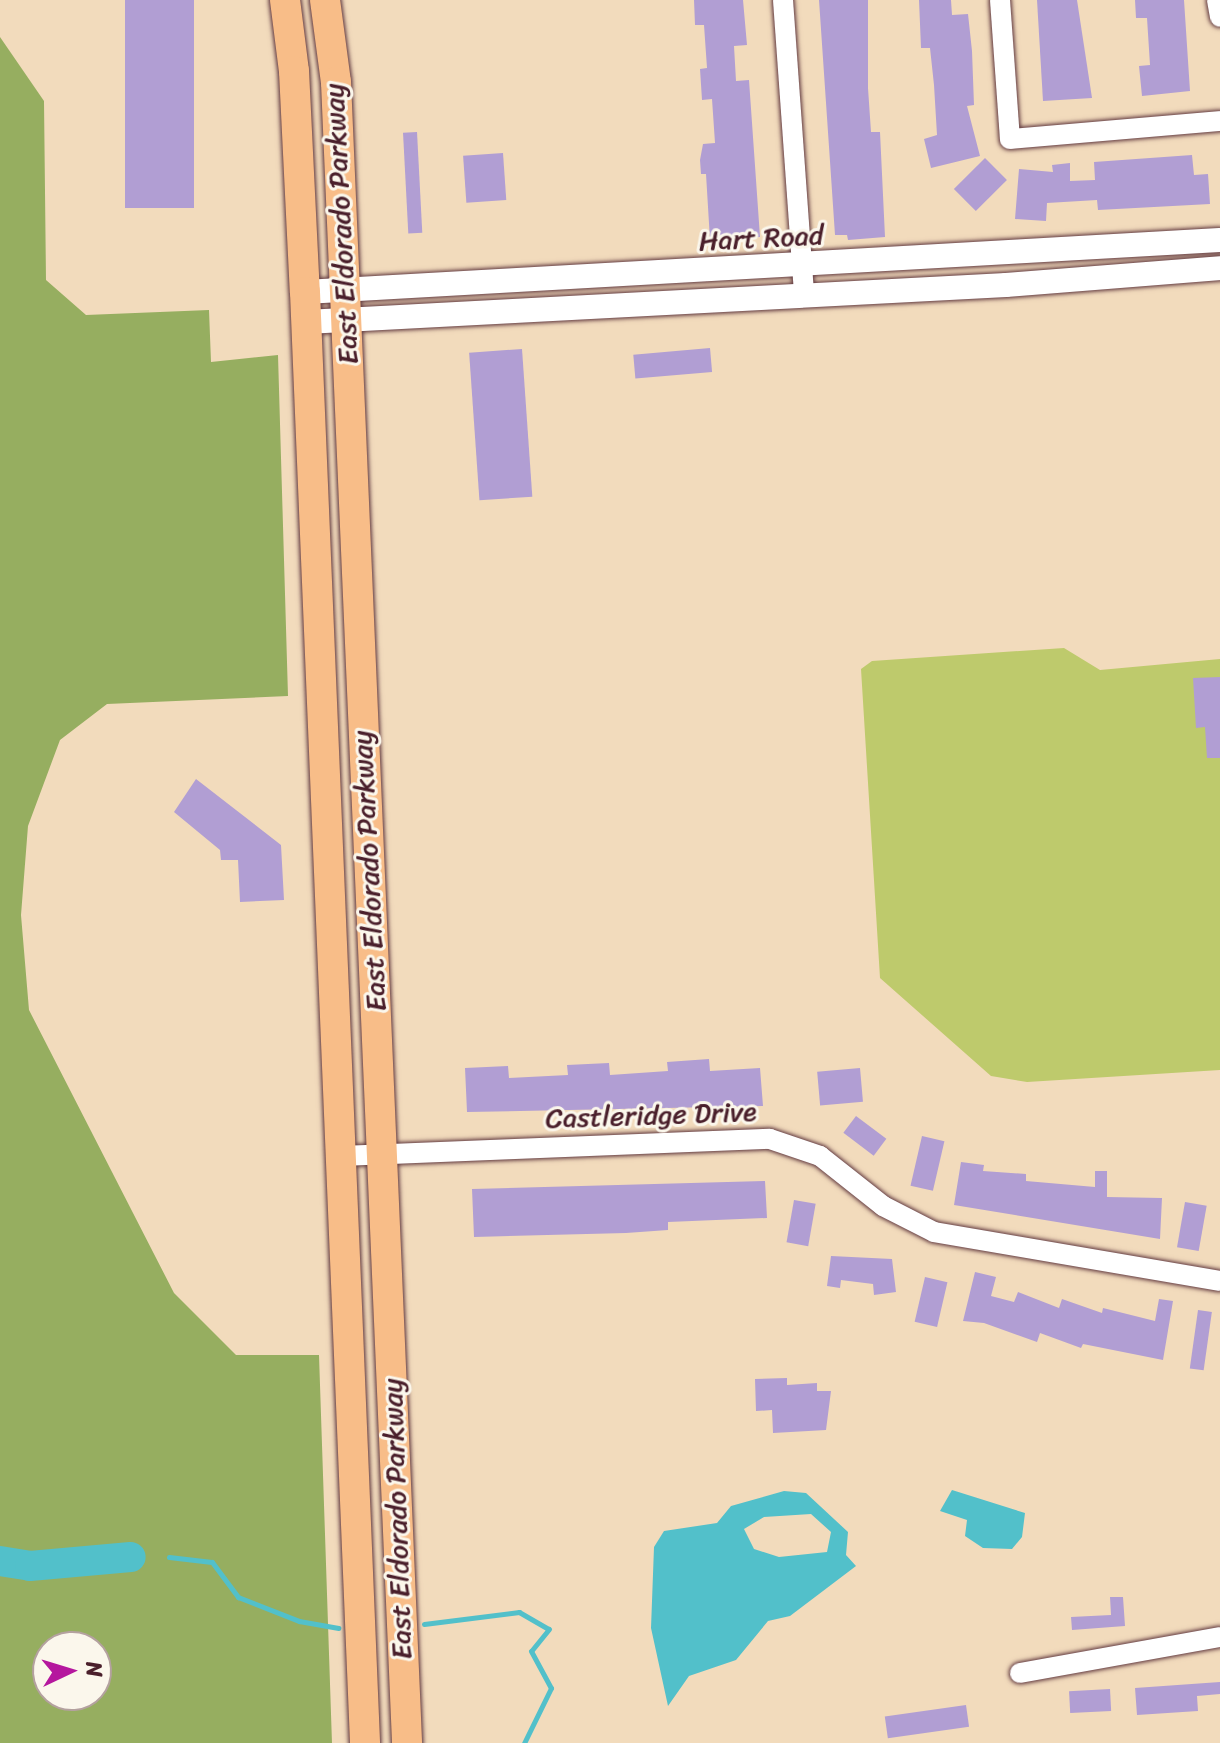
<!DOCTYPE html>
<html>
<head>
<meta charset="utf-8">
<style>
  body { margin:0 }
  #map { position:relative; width:1220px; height:1743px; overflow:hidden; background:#f2dbbc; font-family:Sriracha,sans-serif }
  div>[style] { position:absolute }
  .green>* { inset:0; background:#beca6c }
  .forest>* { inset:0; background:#96ae60 }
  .water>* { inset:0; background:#52c0ca }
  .stream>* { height:5px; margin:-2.5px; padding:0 2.5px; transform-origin:2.5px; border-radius:2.5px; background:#52c0ca }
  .river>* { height:30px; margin:-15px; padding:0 15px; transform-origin:15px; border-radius:15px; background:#52c0ca }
  .building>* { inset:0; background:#b19ed3; transform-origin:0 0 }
  .roads { filter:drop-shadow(0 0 2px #633b41) drop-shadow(0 0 2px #633b41) }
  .minor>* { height:20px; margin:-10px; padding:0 10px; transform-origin:10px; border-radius:10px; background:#fff }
  .tertiary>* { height:24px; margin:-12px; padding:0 12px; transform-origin:12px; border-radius:12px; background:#fff }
  .primary>* { height:30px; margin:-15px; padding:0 15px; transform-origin:15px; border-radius:15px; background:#f8bd88 }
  span { translate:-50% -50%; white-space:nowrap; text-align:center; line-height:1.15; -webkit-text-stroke:6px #fbf7ec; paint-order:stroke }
  .street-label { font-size:28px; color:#4a1f2b }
  .north { position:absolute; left:32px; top:1631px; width:80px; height:80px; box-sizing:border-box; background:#fbf7ec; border:2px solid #b4a19f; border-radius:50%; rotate:86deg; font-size:22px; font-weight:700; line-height:32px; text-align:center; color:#4a1f2b }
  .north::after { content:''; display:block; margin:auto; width:28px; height:36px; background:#b5179e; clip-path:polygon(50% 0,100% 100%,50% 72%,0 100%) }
</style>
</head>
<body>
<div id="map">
  <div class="green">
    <div style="clip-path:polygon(1064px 648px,1100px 670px,1220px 659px,1220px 1070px,1027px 1082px,991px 1076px,880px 978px,861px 669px,872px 661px)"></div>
  </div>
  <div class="forest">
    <div style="clip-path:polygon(evenodd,0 37px,44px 101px,46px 280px,86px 315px,209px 310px,211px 362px,278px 355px,288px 696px,107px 704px,60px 740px,28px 826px,21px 915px,29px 1010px,174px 1293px,236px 1355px,319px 1355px,332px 1743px,0 1743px,0 37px,48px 1647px,96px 1647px,96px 1695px,48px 1695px,48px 1647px)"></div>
  </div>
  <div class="water">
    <div style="clip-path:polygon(952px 1490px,1025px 1513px,1022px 1537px,1012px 1549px,983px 1548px,965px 1536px,967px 1520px,940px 1511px)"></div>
    <div style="clip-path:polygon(evenodd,784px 1491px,806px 1493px,848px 1532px,846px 1555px,856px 1566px,790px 1616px,768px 1621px,736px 1660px,689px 1676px,668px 1706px,651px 1628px,654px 1547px,664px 1531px,717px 1523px,731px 1506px,784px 1491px,811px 1514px,831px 1532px,827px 1552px,779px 1557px,754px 1549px,744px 1529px,764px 1517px,811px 1514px)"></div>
  </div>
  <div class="stream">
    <div style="left:169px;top:1557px;width:43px;rotate:6.6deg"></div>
    <div style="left:212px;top:1562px;width:44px;rotate:53.4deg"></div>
    <div style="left:238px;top:1597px;width:66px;rotate:21.5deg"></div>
    <div style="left:299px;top:1621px;width:40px;rotate:10deg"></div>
    <div style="left:424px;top:1624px;width:96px;rotate:-7.2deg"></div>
    <div style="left:519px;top:1612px;width:34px;rotate:30deg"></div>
    <div style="left:549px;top:1629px;width:28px;rotate:129deg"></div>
    <div style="left:531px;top:1651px;width:42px;rotate:61.6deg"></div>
    <div style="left:551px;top:1688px;width:61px;rotate:116.1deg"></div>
  </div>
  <div class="river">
    <div style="left:0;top:1561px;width:30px;rotate:9deg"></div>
    <div style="left:30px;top:1566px;width:101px;rotate:-5.1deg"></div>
  </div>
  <div class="building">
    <div style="left:125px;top:0;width:69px;height:208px"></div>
    <div style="clip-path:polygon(694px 0,743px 0,747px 45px,734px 46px,736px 81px,749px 80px,760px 237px,710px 240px,706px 174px,701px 174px,700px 160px,703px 144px,715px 143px,712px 99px,702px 100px,700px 69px,707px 68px,704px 25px,695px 25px)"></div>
    <div style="clip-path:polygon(819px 0,868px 0,868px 88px,871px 132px,880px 132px,885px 237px,848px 240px,847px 235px,835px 235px)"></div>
    <div style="clip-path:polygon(919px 0,951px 0,952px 15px,968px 14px,972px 51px,974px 105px,967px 106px,980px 156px,931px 168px,924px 139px,937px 135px,934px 85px,930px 48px,921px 48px)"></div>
    <div style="clip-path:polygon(1037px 0,1077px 0,1092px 98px,1043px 101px)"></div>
    <div style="clip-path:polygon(1135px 0,1184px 0,1190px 91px,1142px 96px,1139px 66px,1150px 65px,1147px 18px,1136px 18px)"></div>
    <div style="left:417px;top:132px;width:101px;height:14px;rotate:87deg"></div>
    <div style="left:503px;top:153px;width:47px;height:40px;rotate:86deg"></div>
    <div style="clip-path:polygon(1192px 155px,1194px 175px,1208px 174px,1210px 204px,1098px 210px,1097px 200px,1047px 203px,1046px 221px,1015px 219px,1019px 169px,1053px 172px,1052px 165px,1070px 163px,1070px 181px,1095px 180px,1094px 162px)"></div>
    <div style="left:985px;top:158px;width:31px;height:44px;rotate:45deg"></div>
    <div style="left:710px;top:348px;width:24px;height:77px;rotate:85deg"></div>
    <div style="left:522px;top:349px;width:148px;height:53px;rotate:86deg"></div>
    <div style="clip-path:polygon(1220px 677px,1220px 758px,1207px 758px,1205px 727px,1196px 728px,1193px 678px)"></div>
    <div style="clip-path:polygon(196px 779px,281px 845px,284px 900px,240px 902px,238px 860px,221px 860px,220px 850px,174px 812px)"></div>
    <div style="clip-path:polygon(709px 1059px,710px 1071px,760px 1068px,763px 1106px,467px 1112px,465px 1068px,508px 1066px,509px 1078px,568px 1075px,567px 1065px,609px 1063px,610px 1075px,668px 1071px,667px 1062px)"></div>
    <div style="left:860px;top:1068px;width:34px;height:43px;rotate:85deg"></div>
    <div style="left:856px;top:1116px;width:38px;height:21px;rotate:37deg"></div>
    <div style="left:922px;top:1136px;width:23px;height:51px;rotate:13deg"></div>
    <div style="clip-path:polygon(961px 1162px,984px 1165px,983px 1171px,1026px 1174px,1026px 1181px,1095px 1187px,1095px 1171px,1107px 1171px,1107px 1197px,1162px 1198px,1160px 1239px,954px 1205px)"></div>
    <div style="clip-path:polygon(765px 1181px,767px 1218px,668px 1222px,668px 1230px,626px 1233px,474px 1237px,472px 1189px)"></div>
    <div style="left:794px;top:1200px;width:22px;height:43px;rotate:10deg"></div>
    <div style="left:1185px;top:1202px;width:22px;height:46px;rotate:10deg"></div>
    <div style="clip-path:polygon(831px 1256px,892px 1259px,896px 1292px,874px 1295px,873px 1284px,841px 1280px,840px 1288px,827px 1286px)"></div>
    <div style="clip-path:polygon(975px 1272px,996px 1277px,991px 1296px,1014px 1302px,1018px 1292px,1059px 1308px,1062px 1299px,1102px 1313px,1103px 1308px,1155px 1321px,1159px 1299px,1173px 1301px,1163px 1360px,1083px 1344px,1081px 1348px,1040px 1333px,1037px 1342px,984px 1323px,963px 1321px)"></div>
    <div style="left:925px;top:1277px;width:23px;height:46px;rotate:13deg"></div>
    <div style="left:1198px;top:1310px;width:14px;height:59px;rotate:8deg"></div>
    <div style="clip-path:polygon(787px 1378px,787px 1385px,817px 1383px,817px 1391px,831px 1391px,826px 1430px,773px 1433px,772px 1410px,756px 1411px,755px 1379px)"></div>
    <div style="clip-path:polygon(1110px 1597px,1123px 1597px,1125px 1626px,1072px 1630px,1071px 1617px,1111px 1615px)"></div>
    <div style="clip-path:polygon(1220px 1682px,1220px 1694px,1197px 1696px,1198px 1711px,1137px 1715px,1135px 1688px)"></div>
    <div style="left:1110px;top:1689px;width:22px;height:41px;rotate:87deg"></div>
    <div style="left:966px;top:1705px;width:22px;height:82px;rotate:82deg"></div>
  </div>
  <div class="roads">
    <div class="minor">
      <div style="left:783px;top:0;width:295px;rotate:85.9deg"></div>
      <div style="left:1000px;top:0;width:139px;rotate:85.9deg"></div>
      <div style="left:1010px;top:139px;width:211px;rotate:-4.9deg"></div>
      <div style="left:1217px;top:0;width:17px;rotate:80deg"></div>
      <div style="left:341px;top:1156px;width:429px;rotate:-2.3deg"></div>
      <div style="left:770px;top:1139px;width:53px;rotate:18.8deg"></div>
      <div style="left:820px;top:1156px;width:80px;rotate:38.4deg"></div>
      <div style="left:883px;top:1206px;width:57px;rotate:27deg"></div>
      <div style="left:934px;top:1232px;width:290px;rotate:9.7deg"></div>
      <div style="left:1020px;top:1673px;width:203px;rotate:-10.2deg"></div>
    </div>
    <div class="tertiary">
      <div style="left:305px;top:292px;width:916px;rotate:-3.25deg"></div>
      <div style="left:306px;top:322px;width:701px;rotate:-3.03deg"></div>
      <div style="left:1006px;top:285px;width:215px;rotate:-4.5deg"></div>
    </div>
    <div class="primary">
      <div style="left:285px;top:0;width:72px;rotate:82.8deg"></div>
      <div style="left:294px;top:71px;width:221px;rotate:87.2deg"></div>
      <div style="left:305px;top:292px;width:1452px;rotate:87.63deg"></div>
      <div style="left:325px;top:0;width:83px;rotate:82.4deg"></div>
      <div style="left:336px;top:82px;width:1663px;rotate:87.55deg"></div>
    </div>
  </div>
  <div class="street-label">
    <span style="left:341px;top:224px;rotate:-93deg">East Eldorado Parkway</span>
    <span style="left:761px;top:238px;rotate:-3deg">Hart Road</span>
    <span style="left:369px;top:871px;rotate:-93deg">East Eldorado Parkway</span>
    <span style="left:651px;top:1115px;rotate:-2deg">Castleridge Drive</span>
    <span style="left:397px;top:1519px;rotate:-92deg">East Eldorado Parkway</span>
  </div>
  <div class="north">N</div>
</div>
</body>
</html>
